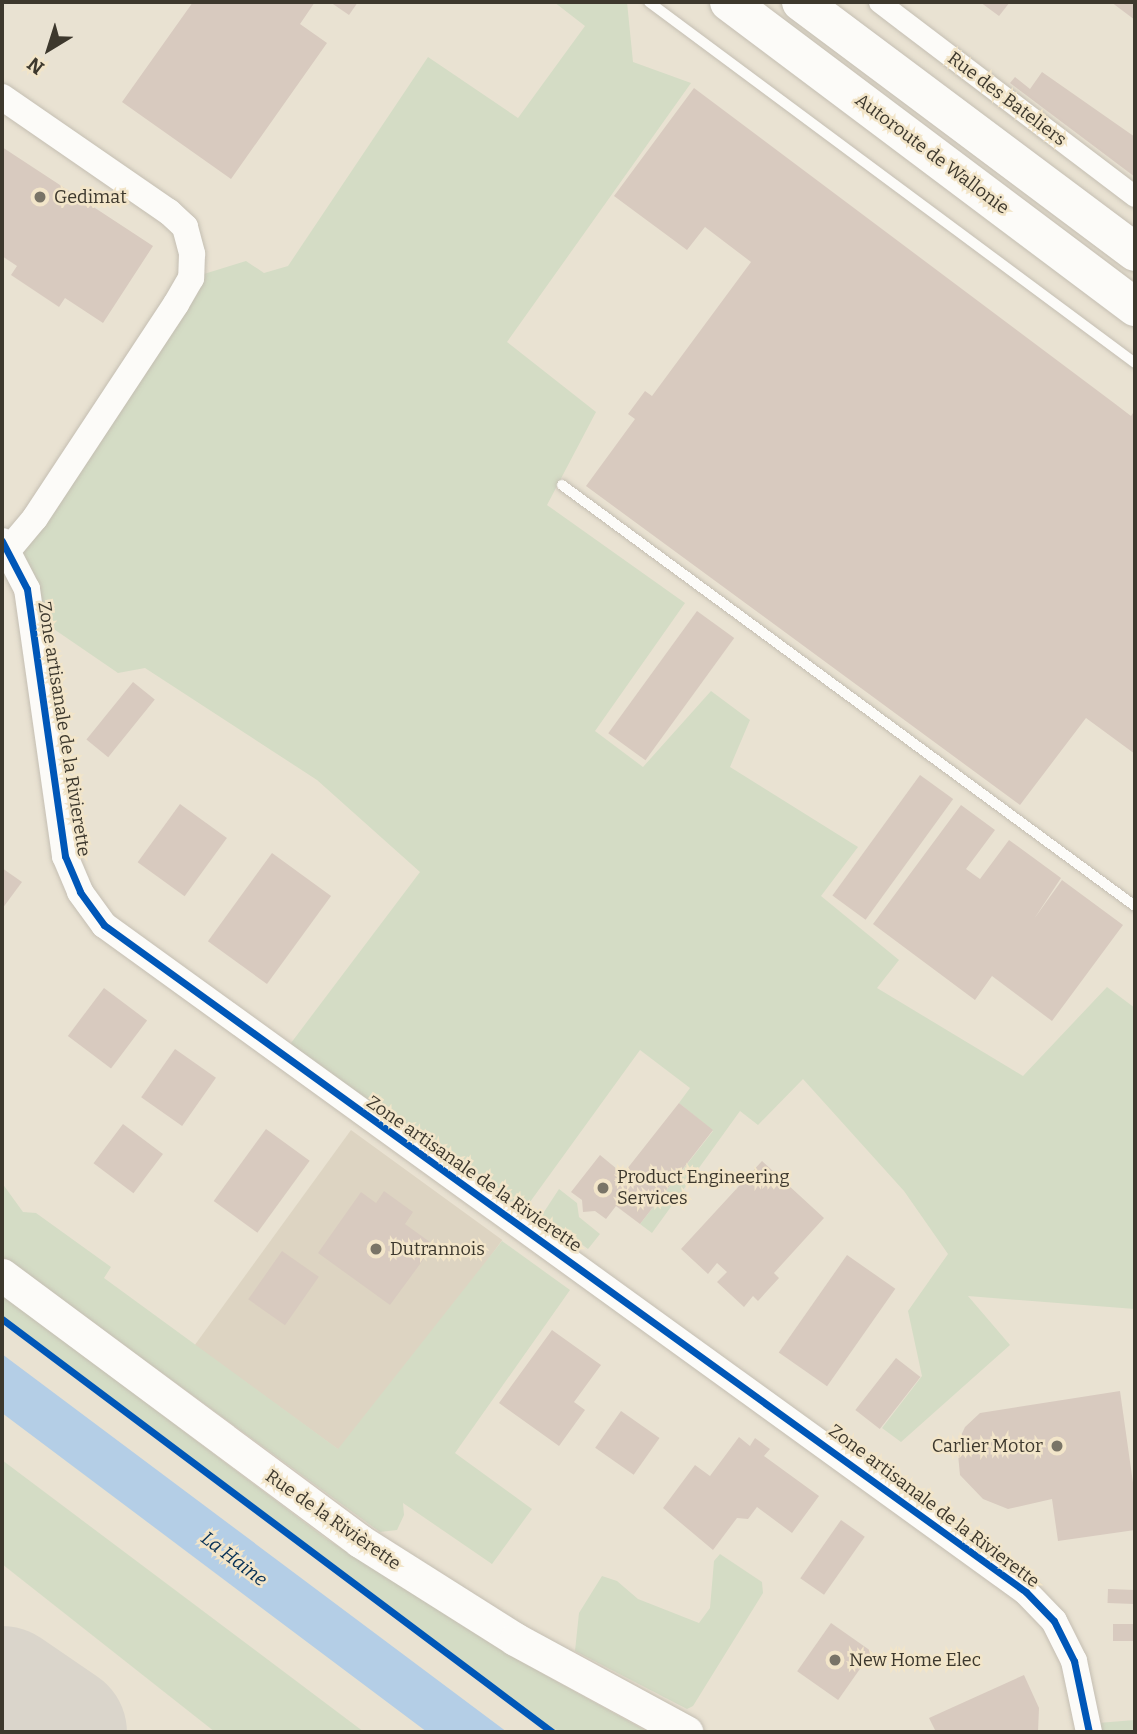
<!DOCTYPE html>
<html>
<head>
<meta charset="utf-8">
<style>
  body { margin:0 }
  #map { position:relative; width:1137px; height:1734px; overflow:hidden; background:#e9e2d2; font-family:Bitter,serif }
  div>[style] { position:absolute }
  .commercial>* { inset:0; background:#ddd4c2; transform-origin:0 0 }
  .green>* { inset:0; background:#d4dcc5 }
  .water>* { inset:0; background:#b4cee6 }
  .taxiway>* { height:54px; margin:-27px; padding:0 27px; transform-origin:27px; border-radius:27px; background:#dad5cb }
  .runway>* { height:135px; margin:-67.5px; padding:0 67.5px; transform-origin:67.5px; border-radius:67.5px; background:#dad5cb }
  .building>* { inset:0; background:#d8cabf; transform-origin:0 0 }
  .roads { filter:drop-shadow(0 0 2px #c4beb2) drop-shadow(0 0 2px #c4beb2) }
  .service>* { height:10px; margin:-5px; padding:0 5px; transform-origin:5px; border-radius:5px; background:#fcfbf8 }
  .minor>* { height:21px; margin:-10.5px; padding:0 10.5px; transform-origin:10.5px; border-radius:10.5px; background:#fcfbf8 }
  .tertiary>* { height:26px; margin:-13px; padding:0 13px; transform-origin:13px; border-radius:13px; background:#fcfbf8 }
  .primary>* { height:33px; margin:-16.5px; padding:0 16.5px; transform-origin:16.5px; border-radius:16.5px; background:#fcfbf8 }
  .motorway>* { height:38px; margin:-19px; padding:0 19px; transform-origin:19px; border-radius:19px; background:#fcfbf8 }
  .cycleway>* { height:7px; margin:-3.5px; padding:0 3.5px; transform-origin:3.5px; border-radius:3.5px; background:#0057b8 }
  .dots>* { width:19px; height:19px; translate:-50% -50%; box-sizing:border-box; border:4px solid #f2e5c9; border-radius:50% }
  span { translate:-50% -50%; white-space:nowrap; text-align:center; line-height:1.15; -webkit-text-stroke:5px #f2e5c9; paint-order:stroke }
  .street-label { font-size:18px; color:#3d382d }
  .poi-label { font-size:18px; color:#3d382d }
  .left { translate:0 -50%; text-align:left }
  .right { translate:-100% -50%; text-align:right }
  .water-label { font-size:19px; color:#042f55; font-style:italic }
  .frame { position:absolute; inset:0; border:4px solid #3d382d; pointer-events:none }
  .north { position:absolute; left:14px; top:14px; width:70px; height:70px; -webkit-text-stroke:5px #f2e5c9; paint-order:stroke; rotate:218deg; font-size:19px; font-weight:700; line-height:28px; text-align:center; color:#3d382d }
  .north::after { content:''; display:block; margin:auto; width:24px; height:32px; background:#3d382d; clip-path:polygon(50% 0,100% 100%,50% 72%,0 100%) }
</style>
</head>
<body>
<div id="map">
  <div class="commercial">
    <div style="left:351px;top:1130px;width:187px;height:266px;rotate:36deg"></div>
  </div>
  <div class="green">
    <div style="clip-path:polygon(554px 2px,627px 2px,633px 62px,691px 83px,507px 342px,596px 412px,547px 505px,685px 603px,595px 731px,643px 767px,711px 691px,750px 720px,730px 767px,858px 847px,821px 896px,899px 960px,877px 988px,1023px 1076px,1107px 987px,1135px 1008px,1135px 1309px,968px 1296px,1010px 1345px,901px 1442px,882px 1428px,922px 1376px,908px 1311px,948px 1254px,904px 1191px,803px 1079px,758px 1125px,740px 1111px,652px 1233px,640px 1224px,713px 1131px,679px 1103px,690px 1088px,640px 1050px,522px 1213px,288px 1047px,420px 872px,317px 780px,145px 668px,118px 673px,45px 623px,16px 541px,191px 278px,246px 261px,264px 273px,288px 266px,428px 57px,518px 118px,585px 26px)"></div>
    <div style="clip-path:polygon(2px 1183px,23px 1212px,36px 1213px,111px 1267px,104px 1278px,338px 1449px,502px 1241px,570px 1290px,455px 1453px,532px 1509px,492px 1564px,403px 1503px,404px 1515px,397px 1530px,380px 1532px,2px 1256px)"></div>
    <div style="clip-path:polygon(559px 1189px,577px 1203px,579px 1217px,600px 1234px,588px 1249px,542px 1215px)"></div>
    <div style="clip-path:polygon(2px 1294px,325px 1538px,507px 1654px,648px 1732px,557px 1732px,2px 1319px)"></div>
    <div style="clip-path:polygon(2px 1460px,364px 1732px,215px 1732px,2px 1564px)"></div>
    <div style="clip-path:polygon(720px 1554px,762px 1582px,763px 1593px,693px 1706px,687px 1709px,575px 1651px,579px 1613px,602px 1576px,617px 1581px,638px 1599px,699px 1623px,710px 1608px,714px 1561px)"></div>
    <div style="clip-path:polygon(1135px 1720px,1135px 1732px,1099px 1732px,1098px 1723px)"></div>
  </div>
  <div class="water">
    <div style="clip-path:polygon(2px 1354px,507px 1732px,427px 1732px,2px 1413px)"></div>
  </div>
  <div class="taxiway">
    <div style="left:36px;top:1732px;width:13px;rotate:-58deg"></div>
  </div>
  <div class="runway">
    <div style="left:2px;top:1693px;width:69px;rotate:34.4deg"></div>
  </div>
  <div class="building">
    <div style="clip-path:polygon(193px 2px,315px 2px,300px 24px,327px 43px,231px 179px,122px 102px)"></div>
    <div style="clip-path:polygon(330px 2px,358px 2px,349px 15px)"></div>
    <div style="clip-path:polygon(980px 2px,1010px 2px,999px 16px)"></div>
    <div style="clip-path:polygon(1111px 2px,1135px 2px,1135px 20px)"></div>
    <div style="clip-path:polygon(1042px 72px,1135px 137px,1135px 177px,1010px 83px,1015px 77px,1030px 89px)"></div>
    <div style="clip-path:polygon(694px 88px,1114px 403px,1131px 416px,1135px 410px,1135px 754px,1086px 718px,1020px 805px,586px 486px,635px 419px,628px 414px,645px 391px,652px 396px,751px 262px,705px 227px,687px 250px,614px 196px)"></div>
    <div style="clip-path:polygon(2px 147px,153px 246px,103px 323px,65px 298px,59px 307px,11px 275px,17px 266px,2px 256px)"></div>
    <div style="left:697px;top:611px;width:46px;height:151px;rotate:36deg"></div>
    <div style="left:133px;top:682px;width:28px;height:74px;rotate:39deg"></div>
    <div style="left:920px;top:775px;width:41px;height:149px;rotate:36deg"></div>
    <div style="left:180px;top:804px;width:58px;height:72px;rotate:36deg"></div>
    <div style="clip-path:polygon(961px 805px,995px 830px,966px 869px,980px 879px,1009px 840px,1061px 878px,1034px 919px,1062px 880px,1123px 925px,1052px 1021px,992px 976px,975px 1000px,873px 924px)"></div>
    <div style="left:272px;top:853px;width:73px;height:109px;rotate:36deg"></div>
    <div style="clip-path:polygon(2px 868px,22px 882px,2px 909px)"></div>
    <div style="left:104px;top:988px;width:54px;height:60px;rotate:37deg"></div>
    <div style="left:175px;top:1049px;width:50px;height:59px;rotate:35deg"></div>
    <div style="clip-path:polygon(679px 1103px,713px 1130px,640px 1224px,616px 1206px,606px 1219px,595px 1211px,583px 1212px,582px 1200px,571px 1192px,600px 1155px,623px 1174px)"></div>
    <div style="left:123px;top:1124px;width:50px;height:49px;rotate:37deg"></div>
    <div style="left:266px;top:1129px;width:54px;height:89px;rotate:36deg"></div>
    <div style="clip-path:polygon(762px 1161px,824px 1218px,774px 1273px,779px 1278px,758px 1301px,753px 1296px,744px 1307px,717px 1282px,727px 1272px,717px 1263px,708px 1274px,681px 1249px)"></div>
    <div style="clip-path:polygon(384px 1191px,413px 1212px,405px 1224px,434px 1245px,390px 1305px,318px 1253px,361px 1192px,376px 1203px)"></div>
    <div style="left:282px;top:1251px;width:45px;height:59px;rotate:35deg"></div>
    <div style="left:847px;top:1255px;width:59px;height:119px;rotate:35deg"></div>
    <div style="clip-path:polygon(552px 1330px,601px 1365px,574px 1402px,585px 1410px,559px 1446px,499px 1403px)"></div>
    <div style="left:896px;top:1358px;width:31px;height:66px;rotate:38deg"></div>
    <div style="clip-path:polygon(1120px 1391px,1135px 1497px,1135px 1530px,1058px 1541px,1052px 1499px,1008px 1509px,983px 1499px,960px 1475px,957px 1444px,965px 1427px,980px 1413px)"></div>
    <div style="left:621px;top:1411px;width:47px;height:45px;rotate:35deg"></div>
    <div style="clip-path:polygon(739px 1437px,750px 1446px,755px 1438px,770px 1449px,764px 1456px,819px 1496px,792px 1533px,757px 1507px,748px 1519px,737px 1518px,713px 1550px,663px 1508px,695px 1465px,710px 1476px)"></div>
    <div style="left:841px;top:1520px;width:29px;height:71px;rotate:35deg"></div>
    <div style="left:1108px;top:1589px;width:27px;height:14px;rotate:2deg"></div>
    <div style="left:831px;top:1623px;width:50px;height:59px;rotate:35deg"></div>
    <div style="left:1113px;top:1624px;width:22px;height:17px"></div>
    <div style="clip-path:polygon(1024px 1675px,1039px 1708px,1038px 1732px,936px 1732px,929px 1718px)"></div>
  </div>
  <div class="roads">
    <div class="service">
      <div style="left:649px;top:2px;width:605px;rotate:36.6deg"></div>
      <div style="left:562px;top:485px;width:711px;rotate:36.31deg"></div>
    </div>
    <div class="minor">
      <div style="left:879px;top:2px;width:321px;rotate:37.2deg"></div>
    </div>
    <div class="tertiary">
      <div style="left:2px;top:97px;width:203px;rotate:34.6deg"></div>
      <div style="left:169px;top:212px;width:22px;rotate:43deg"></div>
      <div style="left:185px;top:227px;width:28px;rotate:75deg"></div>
      <div style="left:192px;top:254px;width:24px;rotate:92deg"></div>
      <div style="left:191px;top:278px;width:30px;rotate:120deg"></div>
      <div style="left:176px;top:304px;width:256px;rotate:123.4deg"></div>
      <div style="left:35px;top:518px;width:40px;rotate:130deg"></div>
      <div style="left:2px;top:541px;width:54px;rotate:62.5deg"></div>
      <div style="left:27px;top:589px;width:270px;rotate:81.9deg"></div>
      <div style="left:65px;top:856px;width:39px;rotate:67deg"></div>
      <div style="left:80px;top:892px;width:41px;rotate:54deg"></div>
      <div style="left:104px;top:925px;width:1138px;rotate:35.88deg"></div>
      <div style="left:1026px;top:1592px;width:40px;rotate:46deg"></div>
      <div style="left:1054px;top:1621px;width:45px;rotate:63.4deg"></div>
      <div style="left:1074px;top:1661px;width:73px;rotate:78.1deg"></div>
    </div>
    <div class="primary">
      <div style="left:2px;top:1275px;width:446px;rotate:36.6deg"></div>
      <div style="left:360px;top:1541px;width:183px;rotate:32.3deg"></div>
      <div style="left:515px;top:1639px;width:195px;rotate:28.5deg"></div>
    </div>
    <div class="motorway">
      <div style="left:729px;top:2px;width:508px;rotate:36.92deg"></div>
      <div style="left:801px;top:2px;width:417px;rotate:36.8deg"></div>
    </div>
  </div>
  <div class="cycleway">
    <div style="left:2px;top:541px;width:54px;rotate:62.5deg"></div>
    <div style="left:27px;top:589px;width:270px;rotate:81.9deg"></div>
    <div style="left:65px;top:856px;width:39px;rotate:67deg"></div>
    <div style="left:80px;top:892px;width:41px;rotate:54deg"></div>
    <div style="left:104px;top:925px;width:1138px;rotate:35.88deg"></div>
    <div style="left:1026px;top:1592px;width:40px;rotate:46deg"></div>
    <div style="left:1054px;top:1621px;width:45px;rotate:63.4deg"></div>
    <div style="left:1074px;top:1661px;width:73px;rotate:78.1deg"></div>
    <div style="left:2px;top:1319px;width:688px;rotate:36.9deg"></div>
  </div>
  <div class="dots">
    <div style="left:40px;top:197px;background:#797467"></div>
    <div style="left:603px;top:1188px;background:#797467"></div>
    <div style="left:376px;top:1249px;background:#797467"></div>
    <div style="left:1057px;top:1446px;background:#797467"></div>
    <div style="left:835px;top:1660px;background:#797467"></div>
  </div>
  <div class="street-label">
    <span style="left:1007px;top:99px;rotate:37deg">Rue des Bateliers</span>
    <span style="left:932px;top:154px;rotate:37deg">Autoroute de Wallonie</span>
    <span style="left:64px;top:729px;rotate:81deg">Zone artisanale de la Rivierette</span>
    <span style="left:474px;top:1174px;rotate:35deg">Zone artisanale de la Rivierette</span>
    <span style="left:934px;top:1506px;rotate:37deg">Zone artisanale de la Rivierette</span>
    <span style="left:333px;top:1520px;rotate:35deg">Rue de la Rivièrette</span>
  </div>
  <div class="poi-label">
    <span class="left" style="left:54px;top:197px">Gedimat</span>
    <span class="left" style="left:617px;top:1188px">Product Engineering<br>Services</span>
    <span class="left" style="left:390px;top:1249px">Dutrannois</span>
    <span class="right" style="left:1043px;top:1446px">Carlier Motor</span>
    <span class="left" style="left:849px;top:1660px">New Home Elec</span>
  </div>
  <div class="water-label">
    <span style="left:234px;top:1559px;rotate:37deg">La Haine</span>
  </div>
  <div class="frame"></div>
  <div class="north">N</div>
</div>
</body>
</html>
